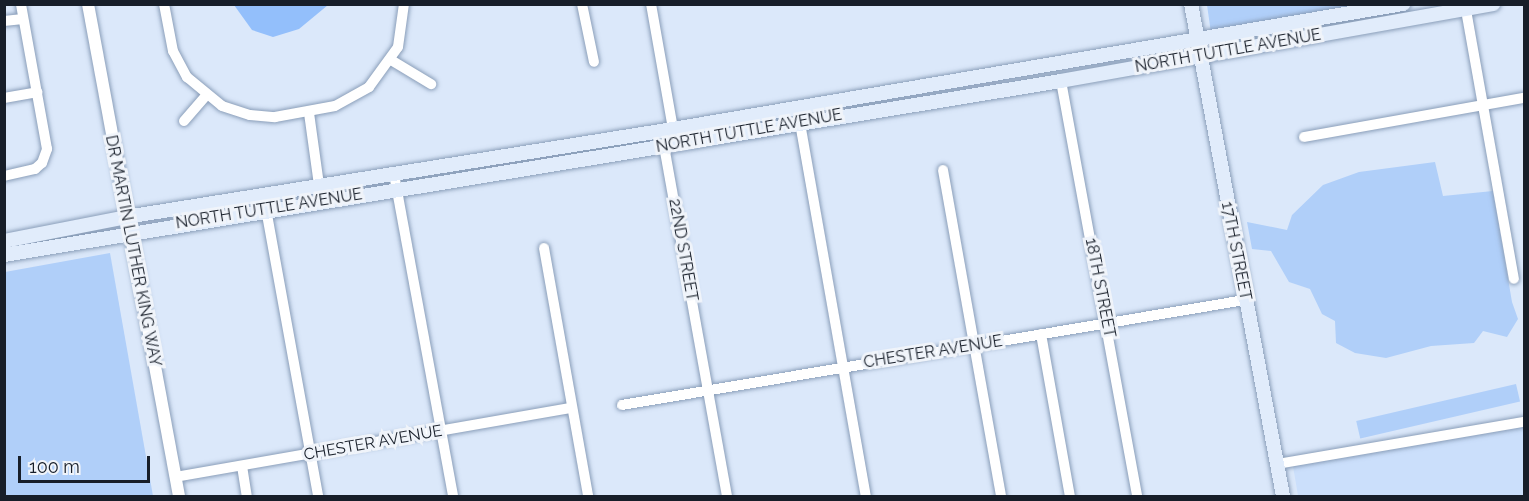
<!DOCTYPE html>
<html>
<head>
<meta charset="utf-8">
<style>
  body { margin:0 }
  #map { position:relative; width:1529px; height:501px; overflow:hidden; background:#dbe8fa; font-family:Raleway,sans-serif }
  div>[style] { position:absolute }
  .built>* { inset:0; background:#cbdffb }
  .green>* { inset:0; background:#b0cff9; transform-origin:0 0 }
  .water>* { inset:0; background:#93bffb }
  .roads { filter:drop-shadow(0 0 2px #8a9eb9) drop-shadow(0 0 2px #8a9eb9) }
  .minor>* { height:10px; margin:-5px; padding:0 5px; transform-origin:5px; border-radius:5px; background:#fff }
  .tertiary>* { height:12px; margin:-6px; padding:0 6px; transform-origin:6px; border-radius:6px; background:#fff }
  .secondary>* { height:14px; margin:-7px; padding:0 7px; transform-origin:7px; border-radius:7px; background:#e1ecfb }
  span { translate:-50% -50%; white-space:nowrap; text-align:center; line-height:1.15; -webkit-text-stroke:6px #f0f4fa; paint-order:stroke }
  .street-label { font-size:16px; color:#171e29 }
  .frame { position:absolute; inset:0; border:6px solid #171e29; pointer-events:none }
  .scale { position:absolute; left:18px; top:456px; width:132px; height:27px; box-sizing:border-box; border:3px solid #171e29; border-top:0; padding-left:8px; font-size:18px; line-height:21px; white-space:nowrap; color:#171e29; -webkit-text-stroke:4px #f0f4fa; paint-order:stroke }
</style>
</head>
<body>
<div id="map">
  <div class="built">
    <div style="clip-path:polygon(1524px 427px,1524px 496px,1298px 496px,1293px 466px)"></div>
  </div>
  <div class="green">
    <div style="clip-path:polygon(1207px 5px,1375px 5px,1211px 33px)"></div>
    <div style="clip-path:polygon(1435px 162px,1443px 196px,1493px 191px,1512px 302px,1518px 319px,1507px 337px,1483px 331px,1474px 343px,1431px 346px,1386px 358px,1355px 353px,1336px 343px,1335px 321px,1322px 314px,1310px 289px,1289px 282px,1271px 251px,1252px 249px,1247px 222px,1287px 230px,1292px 215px,1323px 185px,1359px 172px)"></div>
    <div style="clip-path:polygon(110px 253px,153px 496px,5px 496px,5px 272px)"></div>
    <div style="left:1516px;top:384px;width:18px;height:164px;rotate:77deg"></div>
  </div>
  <div class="water">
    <div style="clip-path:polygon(234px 5px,328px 4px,328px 5px,299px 29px,273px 37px,252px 30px)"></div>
  </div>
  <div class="roads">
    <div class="minor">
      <div style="left:164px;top:4px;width:48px;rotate:79.2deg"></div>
      <div style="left:173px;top:51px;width:30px;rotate:62deg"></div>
      <div style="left:187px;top:77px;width:45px;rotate:39.6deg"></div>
      <div style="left:222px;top:106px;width:29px;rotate:18deg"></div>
      <div style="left:250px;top:115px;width:25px;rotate:5deg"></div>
      <div style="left:275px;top:117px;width:61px;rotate:-10.4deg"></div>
      <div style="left:335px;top:106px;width:39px;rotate:-29deg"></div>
      <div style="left:369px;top:87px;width:49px;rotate:-54.1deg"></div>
      <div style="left:398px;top:47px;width:43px;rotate:-82.1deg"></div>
      <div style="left:582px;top:4px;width:59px;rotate:78.3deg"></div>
      <div style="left:651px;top:4px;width:127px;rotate:80deg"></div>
      <div style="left:673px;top:129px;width:19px;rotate:118deg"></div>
      <div style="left:664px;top:146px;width:356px;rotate:79.8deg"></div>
      <div style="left:1466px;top:10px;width:273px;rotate:79.9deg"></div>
      <div style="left:4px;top:21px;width:19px;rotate:-6deg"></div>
      <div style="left:391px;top:60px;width:47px;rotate:31deg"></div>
      <div style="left:1061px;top:81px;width:422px;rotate:79.6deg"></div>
      <div style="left:4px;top:98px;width:34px;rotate:-10deg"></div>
      <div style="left:309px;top:113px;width:73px;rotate:82.1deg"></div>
      <div style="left:184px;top:121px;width:33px;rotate:-49deg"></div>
      <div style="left:800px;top:123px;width:379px;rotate:80deg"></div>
      <div style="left:1304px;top:137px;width:223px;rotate:-10.1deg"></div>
      <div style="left:943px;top:170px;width:331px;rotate:79.9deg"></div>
      <div style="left:394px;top:174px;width:327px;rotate:79.6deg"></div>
      <div style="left:4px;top:176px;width:32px;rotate:-13deg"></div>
      <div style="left:35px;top:169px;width:9px;rotate:-41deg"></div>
      <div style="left:42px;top:163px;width:15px;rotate:-70deg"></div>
      <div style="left:47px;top:149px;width:147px;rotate:-100.2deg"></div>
      <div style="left:266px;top:209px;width:292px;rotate:79.7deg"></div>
      <div style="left:544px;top:248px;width:252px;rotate:79.9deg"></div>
      <div style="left:1041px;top:334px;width:165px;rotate:79.9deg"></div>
      <div style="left:622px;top:405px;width:632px;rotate:-9.57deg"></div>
      <div style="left:1277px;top:464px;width:251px;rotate:-9.7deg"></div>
      <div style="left:242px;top:466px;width:30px;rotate:81deg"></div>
      <div style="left:175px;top:477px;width:402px;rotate:-9.9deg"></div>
    </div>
    <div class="tertiary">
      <div style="left:88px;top:4px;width:500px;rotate:79.52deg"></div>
    </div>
    <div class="secondary">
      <div style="left:1191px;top:4px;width:501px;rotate:79.41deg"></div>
      <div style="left:4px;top:241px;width:124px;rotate:-11.1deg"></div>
      <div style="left:126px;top:217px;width:554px;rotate:-9.14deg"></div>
      <div style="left:673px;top:129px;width:741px;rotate:-9.72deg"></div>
      <div style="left:4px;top:255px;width:1071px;rotate:-9.35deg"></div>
      <div style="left:1061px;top:81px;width:439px;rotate:-10.1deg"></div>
    </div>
  </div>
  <div class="street-label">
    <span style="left:1228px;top:51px;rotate:-10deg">NORTH TUTTLE AVENUE</span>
    <span style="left:749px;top:131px;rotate:-10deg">NORTH TUTTLE AVENUE</span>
    <span style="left:269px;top:209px;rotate:-9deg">NORTH TUTTLE AVENUE</span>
    <span style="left:683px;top:250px;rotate:80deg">22ND STREET</span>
    <span style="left:133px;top:251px;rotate:79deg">DR MARTIN LUTHER KING WAY</span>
    <span style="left:1236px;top:251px;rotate:79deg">17TH STREET</span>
    <span style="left:1100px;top:288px;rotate:79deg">18TH STREET</span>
    <span style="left:933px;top:352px;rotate:-9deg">CHESTER AVENUE</span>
    <span style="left:373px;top:443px;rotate:-10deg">CHESTER AVENUE</span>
  </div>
  <div class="frame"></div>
  <div class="scale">100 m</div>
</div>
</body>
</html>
